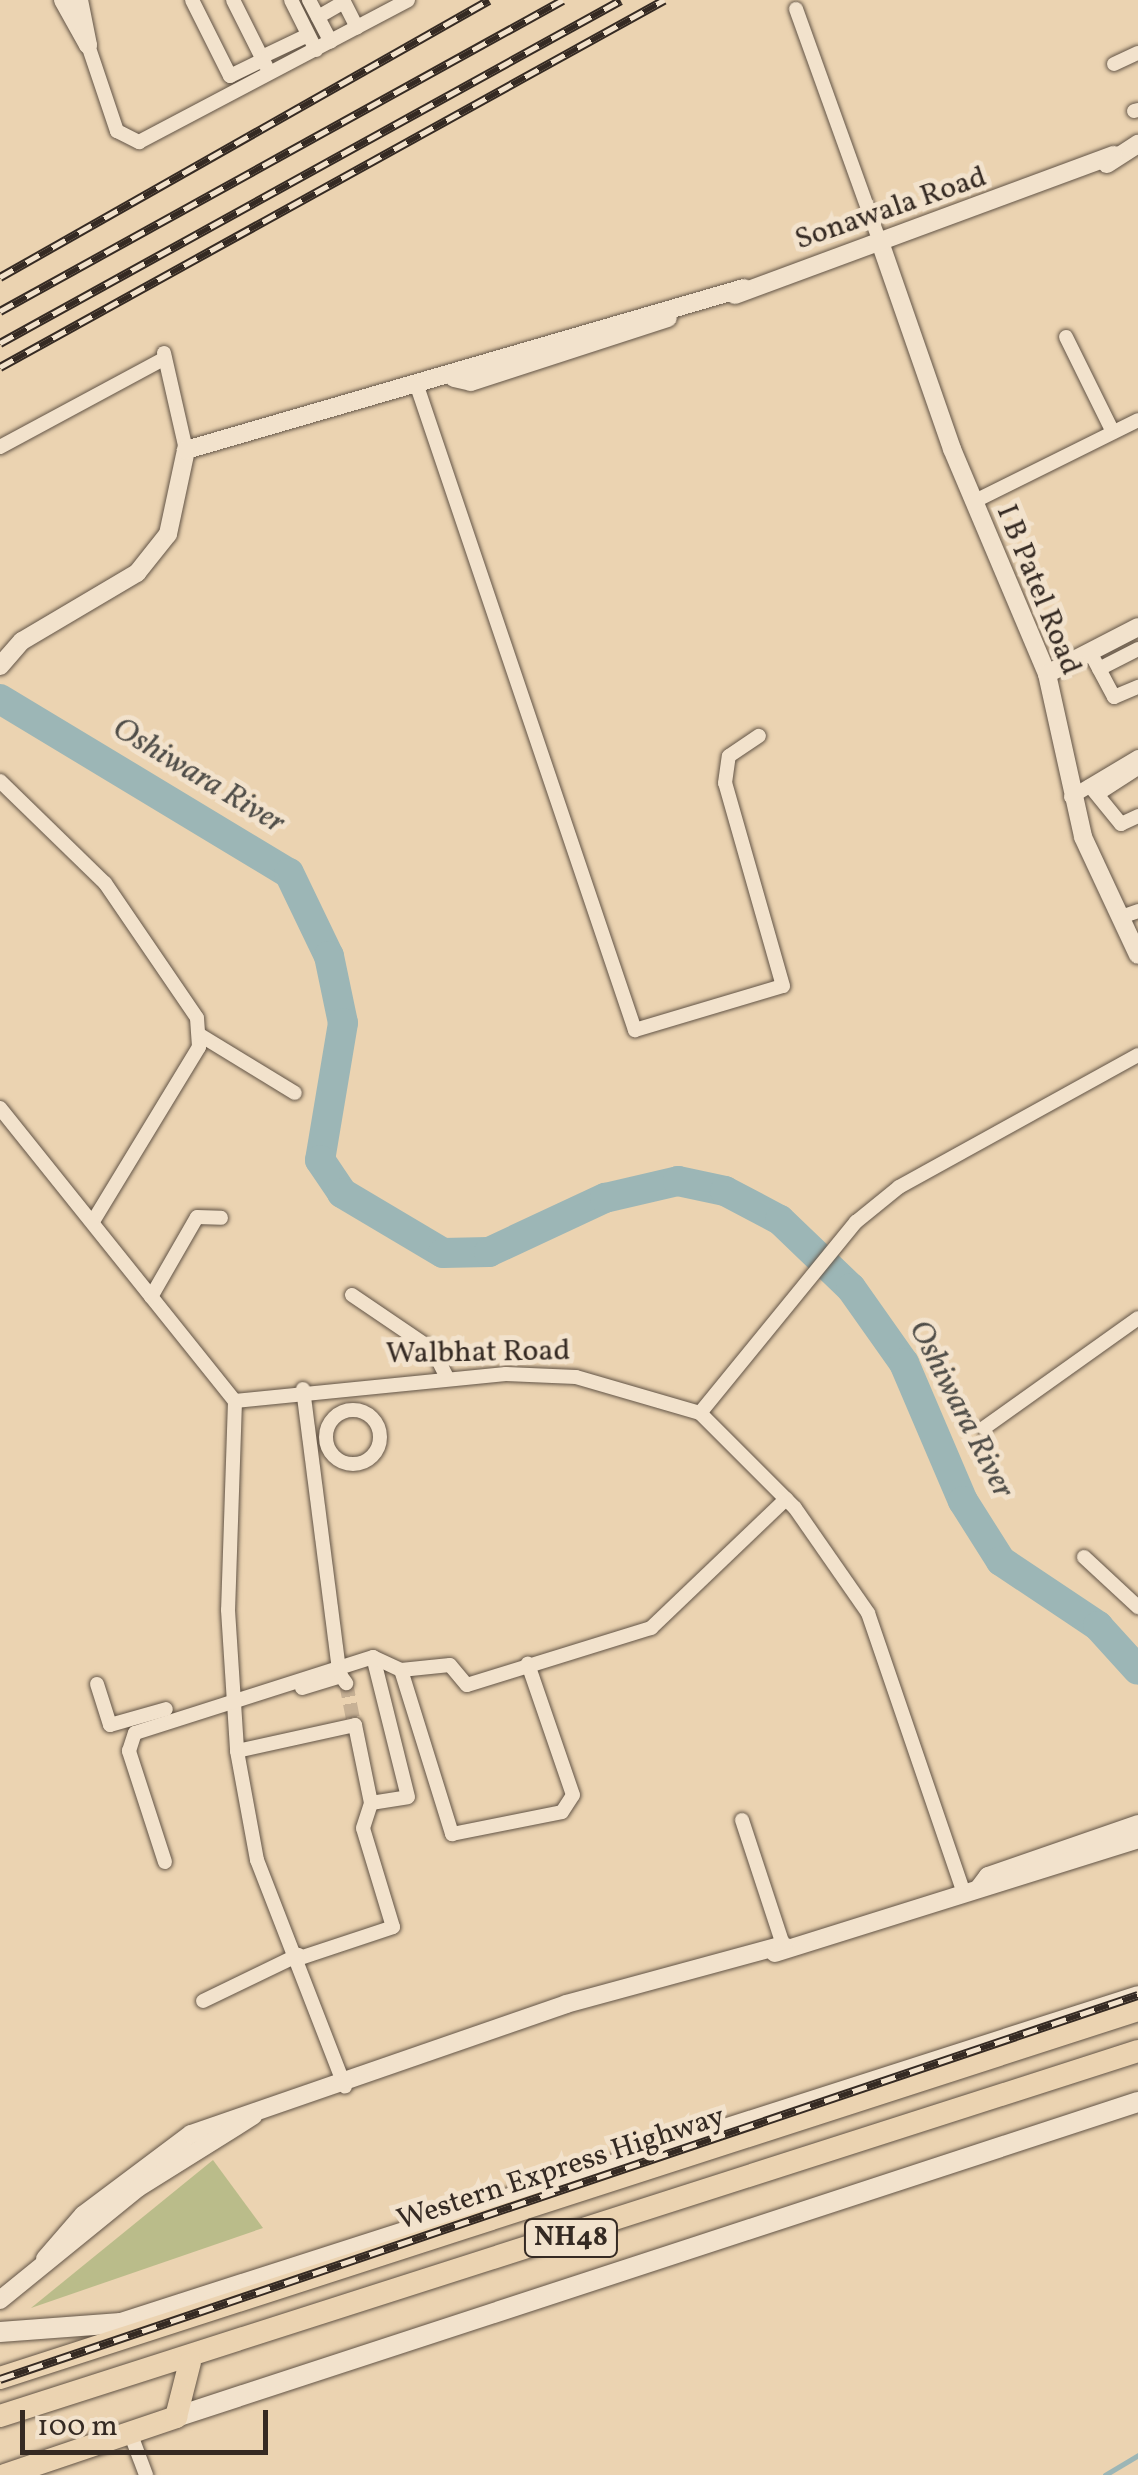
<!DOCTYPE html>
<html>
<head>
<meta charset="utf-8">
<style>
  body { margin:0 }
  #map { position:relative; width:1138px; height:2475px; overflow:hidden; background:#ebd3b1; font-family:Vollkorn,serif }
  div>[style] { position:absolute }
  .green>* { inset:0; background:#babc8a }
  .stream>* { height:5px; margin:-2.5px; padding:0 2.5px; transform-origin:2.5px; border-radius:2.5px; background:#9cb6b6 }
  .river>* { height:30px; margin:-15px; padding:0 15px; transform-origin:15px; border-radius:15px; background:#9cb6b6 }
  .minor-tunnel>* { height:14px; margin-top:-7px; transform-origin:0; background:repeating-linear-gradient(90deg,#c7b195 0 14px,transparent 0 21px) }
  .roads { filter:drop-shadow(0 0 2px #625446) drop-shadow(0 0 2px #625446) }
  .minor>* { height:14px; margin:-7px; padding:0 7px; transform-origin:7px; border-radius:7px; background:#f2e2cc }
  .minor>.ring { margin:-7px; padding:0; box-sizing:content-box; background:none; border:14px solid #f2e2cc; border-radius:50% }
  .tertiary>* { height:18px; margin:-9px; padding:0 9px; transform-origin:9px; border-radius:9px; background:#f2e2cc }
  .secondary>* { height:20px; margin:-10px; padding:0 10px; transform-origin:10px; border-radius:10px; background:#f2e2cc }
  .trunk>* { height:22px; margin:-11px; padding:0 11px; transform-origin:11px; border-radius:11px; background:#ebd3b1 }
  .rail>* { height:9px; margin-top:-4.5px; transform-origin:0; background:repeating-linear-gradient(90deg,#f2e2cc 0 15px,#352a23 0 30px); box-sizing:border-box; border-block:2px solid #352a23 }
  span { translate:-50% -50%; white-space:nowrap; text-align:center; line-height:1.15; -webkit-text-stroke:10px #f2e2cc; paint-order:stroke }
  .shield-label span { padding:2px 8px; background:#f2e2cc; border:2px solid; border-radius:8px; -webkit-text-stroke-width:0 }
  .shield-label { font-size:28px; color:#352a23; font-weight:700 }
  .street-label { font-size:30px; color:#352a23 }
  .water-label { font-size:32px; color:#4f4d48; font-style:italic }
  .scale { position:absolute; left:20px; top:2410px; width:248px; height:45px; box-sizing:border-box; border:5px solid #352a23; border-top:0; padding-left:12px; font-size:30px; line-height:35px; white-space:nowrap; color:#352a23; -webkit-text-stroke:8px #f2e2cc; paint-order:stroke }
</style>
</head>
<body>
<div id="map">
  <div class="green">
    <div style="clip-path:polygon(213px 2160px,263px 2228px,31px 2308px)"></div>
  </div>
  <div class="stream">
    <div style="left:1105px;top:2475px;width:39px;rotate:-31deg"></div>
  </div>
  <div class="river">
    <div style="left:0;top:699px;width:337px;rotate:31.1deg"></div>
    <div style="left:289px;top:873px;width:92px;rotate:64.3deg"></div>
    <div style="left:329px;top:956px;width:68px;rotate:78.2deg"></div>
    <div style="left:343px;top:1023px;width:139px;rotate:99.5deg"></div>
    <div style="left:320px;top:1160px;width:40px;rotate:56deg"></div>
    <div style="left:342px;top:1193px;width:117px;rotate:30.7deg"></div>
    <div style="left:443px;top:1253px;width:46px;rotate:-1.2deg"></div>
    <div style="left:489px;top:1252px;width:128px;rotate:-25deg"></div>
    <div style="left:605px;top:1198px;width:75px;rotate:-13.1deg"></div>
    <div style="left:678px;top:1181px;width:48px;rotate:12deg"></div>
    <div style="left:725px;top:1191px;width:62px;rotate:27.8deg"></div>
    <div style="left:780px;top:1220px;width:98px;rotate:43.8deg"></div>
    <div style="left:851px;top:1288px;width:92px;rotate:54.8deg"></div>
    <div style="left:904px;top:1363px;width:150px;rotate:66.9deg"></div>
    <div style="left:963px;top:1501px;width:71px;rotate:57.7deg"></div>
    <div style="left:1001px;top:1561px;width:117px;rotate:33.8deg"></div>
    <div style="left:1098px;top:1626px;width:59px;rotate:47.7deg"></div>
  </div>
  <div class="minor-tunnel">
    <div style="left:346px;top:1683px;width:36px;rotate:79deg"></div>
  </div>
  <div class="roads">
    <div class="minor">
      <div style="left:192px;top:0;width:85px;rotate:63.4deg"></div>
      <div style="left:230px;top:76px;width:37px;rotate:-26deg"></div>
      <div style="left:233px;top:0;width:74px;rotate:63.4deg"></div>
      <div style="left:291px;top:0;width:56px;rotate:63.4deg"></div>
      <div style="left:309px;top:0;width:47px;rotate:62.4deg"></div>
      <div style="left:343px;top:0;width:31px;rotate:63deg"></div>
      <div style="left:796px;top:9px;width:251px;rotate:70.2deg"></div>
      <div style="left:318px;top:17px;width:30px;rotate:-30deg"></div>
      <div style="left:88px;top:45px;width:91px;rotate:71.4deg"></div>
      <div style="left:117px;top:131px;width:25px;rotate:27deg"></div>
      <div style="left:139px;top:142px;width:304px;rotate:-27.8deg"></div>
      <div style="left:268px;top:54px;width:44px;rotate:-25.4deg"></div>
      <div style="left:1114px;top:64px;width:26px;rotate:-25deg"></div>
      <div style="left:1134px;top:111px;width:4px;rotate:-14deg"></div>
      <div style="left:1066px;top:337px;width:106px;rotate:63.7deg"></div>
      <div style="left:164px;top:353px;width:99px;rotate:77.2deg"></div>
      <div style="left:418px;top:389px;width:677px;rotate:71.3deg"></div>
      <div style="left:635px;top:1030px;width:154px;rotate:-16.6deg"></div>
      <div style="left:783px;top:986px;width:211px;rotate:-105.9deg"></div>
      <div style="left:725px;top:783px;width:27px;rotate:-82deg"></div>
      <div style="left:729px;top:756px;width:36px;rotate:-34deg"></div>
      <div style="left:0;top:447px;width:187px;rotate:-28.3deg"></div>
      <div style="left:973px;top:502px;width:184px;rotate:-26.4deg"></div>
      <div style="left:1090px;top:652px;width:51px;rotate:61.9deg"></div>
      <div style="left:1114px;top:697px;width:26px;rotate:-23deg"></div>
      <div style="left:1099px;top:669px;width:44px;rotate:-27.1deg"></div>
      <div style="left:0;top:781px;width:146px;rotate:44.2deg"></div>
      <div style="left:105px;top:883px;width:163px;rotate:55.7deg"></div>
      <div style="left:197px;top:1018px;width:29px;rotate:86deg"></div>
      <div style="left:199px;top:1047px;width:204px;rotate:121.3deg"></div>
      <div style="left:1090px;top:786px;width:49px;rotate:50.8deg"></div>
      <div style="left:1121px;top:824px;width:19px;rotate:-25deg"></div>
      <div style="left:1099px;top:793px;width:46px;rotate:-32.7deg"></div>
      <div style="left:1071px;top:797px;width:78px;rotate:-30.8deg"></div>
      <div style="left:1121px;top:917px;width:18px;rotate:-19deg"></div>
      <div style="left:200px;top:1035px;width:111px;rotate:31.4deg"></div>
      <div style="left:0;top:1108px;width:376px;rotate:51.3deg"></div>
      <div style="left:235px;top:1401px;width:209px;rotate:91.9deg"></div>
      <div style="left:228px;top:1610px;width:141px;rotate:86.3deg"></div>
      <div style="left:237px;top:1751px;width:111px;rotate:79.6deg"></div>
      <div style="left:257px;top:1860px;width:243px;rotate:68.8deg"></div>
      <div style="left:352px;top:1295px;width:98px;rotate:34.2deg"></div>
      <div style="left:433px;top:1350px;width:30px;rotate:63deg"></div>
      <div style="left:151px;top:1297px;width:92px;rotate:-60.1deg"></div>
      <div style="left:197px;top:1217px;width:24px;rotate:2deg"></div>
      <div style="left:303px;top:1389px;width:277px;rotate:82.7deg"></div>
      <div style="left:235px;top:1401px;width:272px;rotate:-5.7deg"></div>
      <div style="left:506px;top:1374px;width:70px;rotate:2.5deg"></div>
      <div style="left:576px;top:1377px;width:129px;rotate:16.2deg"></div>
      <div style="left:700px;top:1413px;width:134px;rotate:45deg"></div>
      <div style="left:795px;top:1508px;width:128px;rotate:55.2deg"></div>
      <div style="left:868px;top:1613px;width:296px;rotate:71.1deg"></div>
      <div class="ring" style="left:326px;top:1410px;width:40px;height:40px"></div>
      <div style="left:700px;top:1413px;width:247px;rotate:-50.8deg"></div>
      <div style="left:856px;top:1222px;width:55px;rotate:-39.1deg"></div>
      <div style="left:899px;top:1187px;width:273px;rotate:-28.9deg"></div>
      <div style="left:984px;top:1428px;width:189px;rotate:-35.5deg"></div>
      <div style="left:1084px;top:1557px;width:74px;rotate:42.8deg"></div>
      <div style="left:401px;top:1670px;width:49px;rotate:-5.8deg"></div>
      <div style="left:450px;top:1665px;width:26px;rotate:50deg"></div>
      <div style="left:467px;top:1685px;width:193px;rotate:-17.2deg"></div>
      <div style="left:651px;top:1628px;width:187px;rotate:-43.7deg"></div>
      <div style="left:97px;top:1684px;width:43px;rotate:72.4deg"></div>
      <div style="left:110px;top:1725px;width:58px;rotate:-15.9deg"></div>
      <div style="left:302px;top:1688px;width:41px;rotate:-17.1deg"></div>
      <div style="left:341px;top:1676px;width:9px;rotate:54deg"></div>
      <div style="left:237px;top:1751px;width:121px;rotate:-12.4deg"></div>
      <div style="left:355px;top:1725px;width:80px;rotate:78.4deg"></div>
      <div style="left:371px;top:1803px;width:37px;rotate:-9deg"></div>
      <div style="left:408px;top:1797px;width:144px;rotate:-104deg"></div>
      <div style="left:742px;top:1820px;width:132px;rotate:71.8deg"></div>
      <div style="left:165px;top:1862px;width:117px;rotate:-108deg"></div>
      <div style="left:129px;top:1751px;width:19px;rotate:-72deg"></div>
      <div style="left:135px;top:1733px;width:250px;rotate:-17.7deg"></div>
      <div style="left:373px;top:1657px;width:31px;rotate:25deg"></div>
      <div style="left:401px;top:1670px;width:172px;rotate:72.7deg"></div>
      <div style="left:452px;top:1834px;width:112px;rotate:-11.3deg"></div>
      <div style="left:562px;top:1812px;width:20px;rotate:-57deg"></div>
      <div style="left:573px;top:1795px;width:139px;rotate:-109deg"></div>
      <div style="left:300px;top:1958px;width:98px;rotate:-18.4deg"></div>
      <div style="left:393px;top:1927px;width:103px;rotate:-106.9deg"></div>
      <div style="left:363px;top:1828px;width:26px;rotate:-72deg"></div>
      <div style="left:203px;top:2001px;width:106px;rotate:-25.8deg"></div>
      <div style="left:131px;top:2435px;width:43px;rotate:69.4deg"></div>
    </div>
    <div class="tertiary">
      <div style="left:63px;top:0;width:51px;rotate:60.9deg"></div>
      <div style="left:79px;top:0;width:46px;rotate:78.7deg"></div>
      <div style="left:1107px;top:164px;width:37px;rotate:-33deg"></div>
      <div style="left:881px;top:245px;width:216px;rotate:70.8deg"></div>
      <div style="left:952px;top:449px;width:244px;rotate:67.1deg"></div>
      <div style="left:1047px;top:674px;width:167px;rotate:77.5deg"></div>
      <div style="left:1083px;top:837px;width:130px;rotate:65deg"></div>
      <div style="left:735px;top:295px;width:404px;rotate:-20.3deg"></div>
      <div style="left:454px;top:378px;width:17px;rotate:13deg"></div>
      <div style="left:471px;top:382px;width:207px;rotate:-18deg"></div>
      <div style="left:0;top:666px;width:33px;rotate:-49deg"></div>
      <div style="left:22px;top:641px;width:134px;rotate:-30.6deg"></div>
      <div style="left:137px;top:573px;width:50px;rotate:-51.5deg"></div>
      <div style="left:168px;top:534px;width:86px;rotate:-77.9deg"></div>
      <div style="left:186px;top:450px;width:581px;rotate:-16.19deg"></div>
      <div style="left:1047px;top:674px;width:102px;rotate:-27.3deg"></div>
      <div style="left:979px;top:1888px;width:15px;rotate:-53deg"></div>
      <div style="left:988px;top:1876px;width:159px;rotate:-19.1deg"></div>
      <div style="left:775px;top:1953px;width:380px;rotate:-17.4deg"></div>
      <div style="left:45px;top:2259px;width:58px;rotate:-49.2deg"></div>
      <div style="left:83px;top:2215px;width:135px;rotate:-36.9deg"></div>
      <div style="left:191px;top:2134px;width:397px;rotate:-19.1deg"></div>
      <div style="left:566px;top:2004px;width:225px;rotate:-15.2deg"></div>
      <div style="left:0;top:2300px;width:178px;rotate:-39.1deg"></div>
      <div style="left:138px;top:2188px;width:136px;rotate:-32.1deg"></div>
    </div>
    <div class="secondary">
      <div style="left:0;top:2332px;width:121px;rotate:-4.3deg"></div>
      <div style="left:121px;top:2323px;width:1068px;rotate:-17.82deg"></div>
      <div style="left:176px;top:2417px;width:1012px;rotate:-18.13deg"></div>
    </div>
    <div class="trunk">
      <div style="left:0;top:2378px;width:1196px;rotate:-17.92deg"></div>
      <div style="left:0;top:2416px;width:1195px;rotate:-17.78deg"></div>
      <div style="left:5px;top:2475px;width:181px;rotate:-18.7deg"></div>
      <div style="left:176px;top:2417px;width:57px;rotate:-75.7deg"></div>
    </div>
  </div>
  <div class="rail">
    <div style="left:0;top:277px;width:562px;rotate:-29.53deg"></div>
    <div style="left:0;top:311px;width:643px;rotate:-28.92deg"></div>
    <div style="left:0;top:343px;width:709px;rotate:-28.91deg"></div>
    <div style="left:0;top:367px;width:759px;rotate:-28.93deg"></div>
    <div style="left:0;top:2379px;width:1201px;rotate:-18.65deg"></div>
  </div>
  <div class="shield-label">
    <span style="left:571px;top:2238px">NH48</span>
  </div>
  <div class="street-label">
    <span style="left:891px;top:209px;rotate:-19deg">Sonawala Road</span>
    <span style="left:1038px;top:590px;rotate:68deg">I B Patel Road</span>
    <span style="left:478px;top:1353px;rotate:-1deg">Walbhat Road</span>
    <span style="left:561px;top:2169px;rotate:-18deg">Western Express Highway</span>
  </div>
  <div class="water-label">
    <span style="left:198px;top:777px;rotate:31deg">Oshiwara River</span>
    <span style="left:960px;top:1410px;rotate:63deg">Oshiwara River</span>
  </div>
  <div class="scale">100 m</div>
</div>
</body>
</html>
